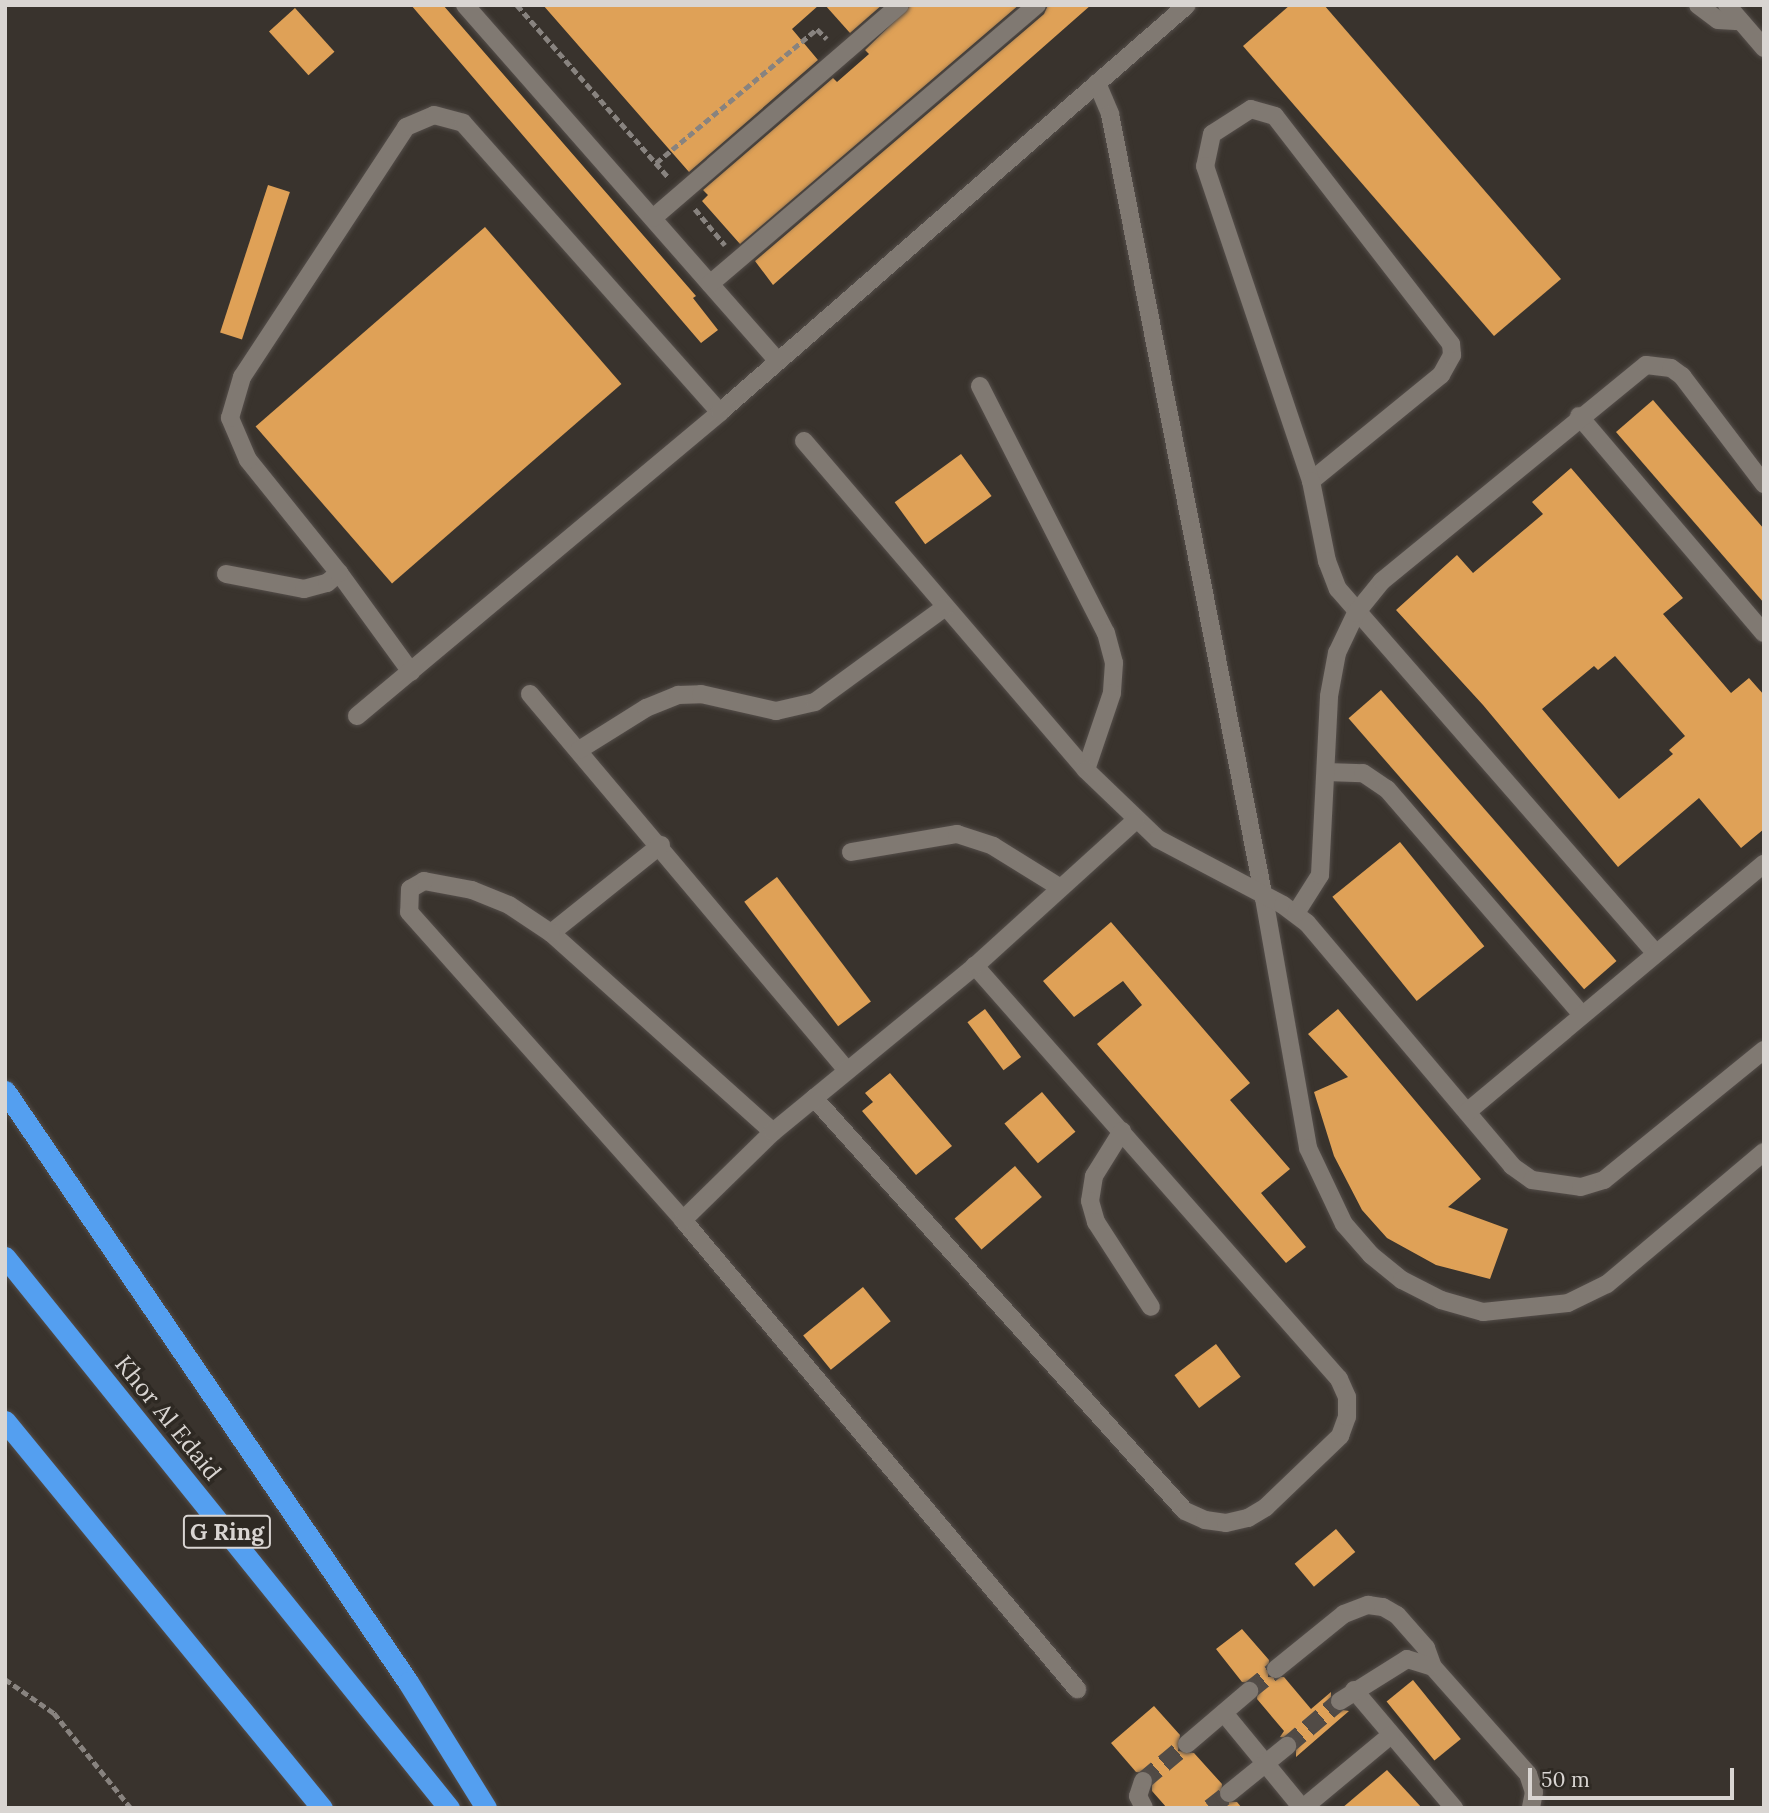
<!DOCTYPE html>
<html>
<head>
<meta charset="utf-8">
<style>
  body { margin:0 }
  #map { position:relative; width:1769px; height:1813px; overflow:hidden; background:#39332d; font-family:Lora,serif }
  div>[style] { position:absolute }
  .building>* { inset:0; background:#dfa157; transform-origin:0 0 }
  .minor-tunnel>* { height:18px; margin-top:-9px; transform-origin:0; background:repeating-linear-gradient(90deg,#514b46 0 18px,transparent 0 27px) }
  .path>* { height:4.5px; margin-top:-2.25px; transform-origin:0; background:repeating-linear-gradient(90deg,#88837f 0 7px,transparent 0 10.5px) }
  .roads { filter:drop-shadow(0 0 2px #544e4a) drop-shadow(0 0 2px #544e4a) }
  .minor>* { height:18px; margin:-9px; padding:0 9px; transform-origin:9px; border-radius:9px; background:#807972 }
  .highway>* { height:21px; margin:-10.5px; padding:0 10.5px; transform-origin:10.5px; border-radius:10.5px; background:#549ff0 }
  span { translate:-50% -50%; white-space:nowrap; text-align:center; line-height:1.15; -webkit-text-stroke:7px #2e2923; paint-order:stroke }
  .shield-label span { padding:2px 5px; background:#2e2923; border:2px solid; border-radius:5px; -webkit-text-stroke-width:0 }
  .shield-label { font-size:23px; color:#d9d5d2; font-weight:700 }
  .street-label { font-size:24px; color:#d9d5d2 }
  .frame { position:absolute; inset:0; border:7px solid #d9d5d2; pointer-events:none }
  .scale { position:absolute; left:1528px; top:1768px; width:206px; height:32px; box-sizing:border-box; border:4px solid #d9d5d2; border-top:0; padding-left:9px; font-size:21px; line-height:24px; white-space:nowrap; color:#d9d5d2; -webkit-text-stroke:5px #2e2923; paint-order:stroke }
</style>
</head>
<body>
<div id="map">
  <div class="building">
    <div style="clip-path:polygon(411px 5px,443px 5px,696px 296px,693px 298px,718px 330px,701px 343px)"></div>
    <div style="clip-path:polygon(543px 5px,819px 5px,792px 29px,818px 60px,689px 172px)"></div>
    <div style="clip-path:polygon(825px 5px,882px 5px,850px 33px)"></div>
    <div style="clip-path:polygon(911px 5px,1019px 5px,740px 244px,702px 201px,708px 195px,703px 190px,833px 78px,837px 82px,869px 54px,865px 50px)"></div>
    <div style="clip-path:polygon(1048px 5px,1091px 5px,773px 285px,755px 261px,1044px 14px)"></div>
    <div style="clip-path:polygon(1290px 5px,1324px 5px,1561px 279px,1494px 336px,1243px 46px)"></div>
    <div style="left:295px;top:8px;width:59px;height:35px;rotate:48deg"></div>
    <div style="left:268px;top:185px;width:23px;height:155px;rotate:18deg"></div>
    <div style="left:485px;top:227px;width:208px;height:304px;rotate:49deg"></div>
    <div style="clip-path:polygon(1653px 400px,1764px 529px,1764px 603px,1616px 432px)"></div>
    <div style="left:961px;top:454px;width:52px;height:82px;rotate:54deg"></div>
    <div style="clip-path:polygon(evenodd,1571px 468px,1683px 598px,1663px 614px,1731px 693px,1749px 678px,1764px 695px,1764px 829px,1741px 848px,1699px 798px,1618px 867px,1483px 705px,1396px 610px,1457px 555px,1473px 573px,1543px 514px,1532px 502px,1571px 468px,1615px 656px,1685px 736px,1669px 750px,1673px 754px,1619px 799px,1542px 709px,1594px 666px,1598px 670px,1615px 656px)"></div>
    <div style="left:1381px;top:690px;width:359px;height:43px;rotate:49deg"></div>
    <div style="left:1400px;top:842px;width:134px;height:87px;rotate:51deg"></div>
    <div style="left:777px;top:877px;width:156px;height:41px;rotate:53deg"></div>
    <div style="clip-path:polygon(1111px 922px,1250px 1083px,1230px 1100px,1290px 1169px,1261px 1193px,1306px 1247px,1286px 1263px,1097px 1044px,1142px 1005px,1123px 981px,1074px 1017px,1043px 981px)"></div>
    <div style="left:985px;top:1009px;width:60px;height:22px;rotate:53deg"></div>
    <div style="clip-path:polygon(1338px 1009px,1481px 1179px,1448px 1207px,1508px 1229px,1490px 1279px,1436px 1265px,1387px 1238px,1362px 1210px,1334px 1156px,1314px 1092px,1348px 1077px,1308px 1034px)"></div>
    <div style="clip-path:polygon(890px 1073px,952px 1146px,916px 1175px,862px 1111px,873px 1102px,865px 1093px)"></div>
    <div style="left:1042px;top:1092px;width:52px;height:49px;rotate:50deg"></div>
    <div style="left:1015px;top:1166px;width:41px;height:80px;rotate:49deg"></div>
    <div style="left:863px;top:1287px;width:44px;height:77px;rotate:51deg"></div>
    <div style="left:1216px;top:1344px;width:41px;height:52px;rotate:53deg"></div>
    <div style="left:1336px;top:1529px;width:30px;height:54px;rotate:50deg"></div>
    <div style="clip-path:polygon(1242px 1629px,1269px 1660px,1268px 1677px,1284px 1677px,1311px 1709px,1331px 1692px,1331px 1708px,1349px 1711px,1296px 1757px,1296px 1739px,1280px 1737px,1284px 1731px,1257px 1699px,1258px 1684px,1242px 1682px,1216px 1649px)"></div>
    <div style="left:1413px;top:1680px;width:76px;height:34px;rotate:51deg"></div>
    <div style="clip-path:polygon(1154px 1706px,1180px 1735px,1178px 1751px,1194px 1753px,1222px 1784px,1221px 1801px,1237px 1802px,1242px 1808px,1167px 1808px,1152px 1791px,1152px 1774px,1136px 1772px,1111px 1743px)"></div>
    <div style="clip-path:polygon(1387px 1770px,1422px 1808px,1342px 1808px)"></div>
  </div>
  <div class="minor-tunnel">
    <div style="left:1249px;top:1691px;width:35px;rotate:-39deg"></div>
    <div style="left:1287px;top:1746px;width:70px;rotate:-40.3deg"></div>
    <div style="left:1143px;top:1781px;width:57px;rotate:-40.1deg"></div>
    <div style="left:1210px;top:1808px;width:24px;rotate:-38deg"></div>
  </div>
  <div class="path">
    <div style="left:517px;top:5px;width:230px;rotate:48.7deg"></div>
    <div style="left:656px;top:163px;width:209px;rotate:-39.8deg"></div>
    <div style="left:817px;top:29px;width:14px;rotate:45deg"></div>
    <div style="left:695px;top:209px;width:47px;rotate:50.2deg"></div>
    <div style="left:5px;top:1679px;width:60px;rotate:34.8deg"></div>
    <div style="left:54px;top:1713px;width:122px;rotate:51deg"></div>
  </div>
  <div class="roads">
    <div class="minor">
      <div style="left:465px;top:5px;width:474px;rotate:48.7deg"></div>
      <div style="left:1698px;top:5px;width:25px;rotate:37deg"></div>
      <div style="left:1718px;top:20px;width:22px;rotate:3deg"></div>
      <div style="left:1727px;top:5px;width:57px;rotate:49.3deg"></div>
      <div style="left:1097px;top:83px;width:34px;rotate:67deg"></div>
      <div style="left:1110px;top:114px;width:799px;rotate:78.89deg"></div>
      <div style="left:1264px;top:898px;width:254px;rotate:80deg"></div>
      <div style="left:1308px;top:1148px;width:84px;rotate:64.7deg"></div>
      <div style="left:1344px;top:1224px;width:41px;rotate:48.9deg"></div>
      <div style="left:1371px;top:1255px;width:40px;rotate:39deg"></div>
      <div style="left:1402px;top:1280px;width:44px;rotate:27.1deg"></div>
      <div style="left:1441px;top:1300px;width:44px;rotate:15.9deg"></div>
      <div style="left:1483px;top:1312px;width:85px;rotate:-6deg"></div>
      <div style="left:1568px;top:1303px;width:43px;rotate:-26deg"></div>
      <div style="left:1607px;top:1284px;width:205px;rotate:-40.1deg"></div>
      <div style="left:653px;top:218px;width:326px;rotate:-40.8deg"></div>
      <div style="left:710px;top:284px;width:430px;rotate:-40.5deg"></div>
      <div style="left:980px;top:386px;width:277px;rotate:63deg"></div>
      <div style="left:1106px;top:633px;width:31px;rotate:75deg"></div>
      <div style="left:1114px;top:663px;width:30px;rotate:94deg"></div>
      <div style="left:1112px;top:693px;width:81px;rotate:108.7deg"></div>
      <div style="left:1579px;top:416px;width:285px;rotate:49.6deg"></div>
      <div style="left:804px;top:441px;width:433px;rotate:49.4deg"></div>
      <div style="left:1086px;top:770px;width:100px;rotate:43.8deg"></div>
      <div style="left:1158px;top:839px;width:141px;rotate:27.8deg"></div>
      <div style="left:1283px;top:905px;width:30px;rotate:37deg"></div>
      <div style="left:1307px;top:923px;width:318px;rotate:49.8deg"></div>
      <div style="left:1512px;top:1166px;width:24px;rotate:35deg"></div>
      <div style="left:1532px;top:1180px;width:49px;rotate:8.1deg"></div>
      <div style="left:1581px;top:1187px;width:24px;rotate:-17deg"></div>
      <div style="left:1604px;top:1180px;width:206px;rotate:-39.1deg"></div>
      <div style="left:1311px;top:481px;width:168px;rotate:-39.2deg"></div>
      <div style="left:1441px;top:375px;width:23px;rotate:-61deg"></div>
      <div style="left:1452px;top:355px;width:11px;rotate:-95deg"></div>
      <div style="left:1451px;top:344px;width:288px;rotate:-127.7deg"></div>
      <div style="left:1275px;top:116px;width:25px;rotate:-164deg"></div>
      <div style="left:1251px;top:109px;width:46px;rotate:147.3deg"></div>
      <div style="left:1212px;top:134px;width:33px;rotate:102deg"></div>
      <div style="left:1205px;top:166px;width:332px;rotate:71.4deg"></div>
      <div style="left:1311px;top:481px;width:82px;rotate:78.7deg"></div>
      <div style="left:1327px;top:561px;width:30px;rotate:69deg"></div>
      <div style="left:1338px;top:589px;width:482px;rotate:48.9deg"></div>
      <div style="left:226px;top:574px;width:79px;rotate:10.9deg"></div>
      <div style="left:304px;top:589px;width:24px;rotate:-15deg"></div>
      <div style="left:327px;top:583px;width:16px;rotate:-40deg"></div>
      <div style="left:411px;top:672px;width:122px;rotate:-126deg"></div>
      <div style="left:339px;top:573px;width:145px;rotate:-128.8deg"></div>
      <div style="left:248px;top:460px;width:46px;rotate:-113.2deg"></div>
      <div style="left:230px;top:418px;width:43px;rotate:-73.7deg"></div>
      <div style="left:242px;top:377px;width:299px;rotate:-56.7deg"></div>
      <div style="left:406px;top:127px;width:30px;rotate:-23deg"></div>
      <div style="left:434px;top:115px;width:30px;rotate:15deg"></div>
      <div style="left:463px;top:123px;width:387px;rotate:48.4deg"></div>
      <div style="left:530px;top:694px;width:490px;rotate:49.9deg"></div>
      <div style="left:357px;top:716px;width:473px;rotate:-39.9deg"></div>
      <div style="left:720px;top:412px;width:619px;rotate:-41.07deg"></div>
      <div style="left:579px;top:750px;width:79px;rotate:-32.1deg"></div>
      <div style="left:646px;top:708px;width:35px;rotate:-22deg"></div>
      <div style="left:678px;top:695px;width:23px;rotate:-2deg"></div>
      <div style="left:701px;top:694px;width:77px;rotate:12.8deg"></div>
      <div style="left:776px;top:711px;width:40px;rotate:-13deg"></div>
      <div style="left:815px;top:702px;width:160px;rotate:-36.1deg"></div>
      <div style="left:1326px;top:772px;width:37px;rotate:2deg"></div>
      <div style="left:1363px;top:773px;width:29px;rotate:34deg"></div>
      <div style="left:1387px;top:789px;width:297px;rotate:49.2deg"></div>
      <div style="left:851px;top:852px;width:108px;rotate:-9.6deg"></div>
      <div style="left:957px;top:834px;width:38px;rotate:18deg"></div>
      <div style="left:993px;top:846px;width:78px;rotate:31.8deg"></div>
      <div style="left:1296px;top:913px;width:45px;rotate:-57.7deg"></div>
      <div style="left:1320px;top:875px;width:179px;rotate:-87.1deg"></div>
      <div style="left:1329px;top:696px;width:44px;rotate:-79.5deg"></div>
      <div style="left:1337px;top:653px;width:44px;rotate:-64.6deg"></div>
      <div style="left:1356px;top:613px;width:41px;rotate:-50.9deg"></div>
      <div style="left:1382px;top:581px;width:341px;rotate:-39.3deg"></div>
      <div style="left:1646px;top:365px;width:25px;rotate:7deg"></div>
      <div style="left:1671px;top:368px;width:14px;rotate:36deg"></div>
      <div style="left:1682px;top:376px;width:136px;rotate:52.8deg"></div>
      <div style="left:551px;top:933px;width:141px;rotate:-38.7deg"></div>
      <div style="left:814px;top:1098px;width:555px;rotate:48.07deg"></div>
      <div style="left:1185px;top:1511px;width:22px;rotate:24deg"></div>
      <div style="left:1205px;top:1520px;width:21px;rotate:8deg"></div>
      <div style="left:1226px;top:1523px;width:23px;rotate:-13deg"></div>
      <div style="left:1248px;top:1518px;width:21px;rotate:-31deg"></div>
      <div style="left:1266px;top:1507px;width:103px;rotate:-43.8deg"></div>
      <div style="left:1340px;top:1436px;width:20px;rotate:-70deg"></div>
      <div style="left:1347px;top:1417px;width:20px;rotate:-90deg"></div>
      <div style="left:1347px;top:1397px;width:20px;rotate:-114deg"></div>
      <div style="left:1339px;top:1379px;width:551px;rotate:-131.39deg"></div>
      <div style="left:1467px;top:1112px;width:387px;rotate:-39.9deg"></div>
      <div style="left:1122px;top:1131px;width:53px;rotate:121.9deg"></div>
      <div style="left:1094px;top:1176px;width:25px;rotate:99deg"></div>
      <div style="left:1090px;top:1201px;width:22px;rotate:74deg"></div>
      <div style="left:1096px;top:1222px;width:101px;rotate:57.1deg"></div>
      <div style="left:773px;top:1132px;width:298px;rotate:-138.1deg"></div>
      <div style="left:551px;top:933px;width:50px;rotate:-146.3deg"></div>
      <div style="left:509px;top:905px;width:40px;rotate:-158deg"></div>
      <div style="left:472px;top:890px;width:49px;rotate:-169.4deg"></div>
      <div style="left:424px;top:881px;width:16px;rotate:150deg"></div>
      <div style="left:410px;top:889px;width:23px;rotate:92deg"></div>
      <div style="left:409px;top:912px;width:412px;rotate:48.3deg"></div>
      <div style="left:683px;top:1220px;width:613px;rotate:49.97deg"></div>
      <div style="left:683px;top:1220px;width:126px;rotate:-44.4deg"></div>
      <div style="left:773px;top:1132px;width:261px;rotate:-39.4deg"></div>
      <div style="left:975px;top:966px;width:217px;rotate:-42.2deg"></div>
      <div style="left:1276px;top:1669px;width:87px;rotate:-39deg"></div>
      <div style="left:1344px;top:1614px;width:26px;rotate:-21deg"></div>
      <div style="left:1368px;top:1605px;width:15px;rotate:8deg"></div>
      <div style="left:1383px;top:1607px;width:16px;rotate:30deg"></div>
      <div style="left:1397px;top:1615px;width:44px;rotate:48.7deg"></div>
      <div style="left:1426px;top:1648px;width:20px;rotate:70deg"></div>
      <div style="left:1433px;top:1667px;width:143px;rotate:48.4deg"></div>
      <div style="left:1528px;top:1774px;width:19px;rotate:72deg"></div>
      <div style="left:1534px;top:1792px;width:16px;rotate:101deg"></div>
      <div style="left:1354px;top:1690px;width:155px;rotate:49.7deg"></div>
      <div style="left:1340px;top:1701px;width:79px;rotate:-32.1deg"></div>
      <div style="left:1407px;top:1659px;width:27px;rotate:17deg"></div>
      <div style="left:1224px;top:1713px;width:123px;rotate:50.6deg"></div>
      <div style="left:1187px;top:1744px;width:82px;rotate:-40.5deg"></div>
      <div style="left:1143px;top:1781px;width:16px;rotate:108deg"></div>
      <div style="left:1138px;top:1796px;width:13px;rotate:63deg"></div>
      <div style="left:1229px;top:1793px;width:75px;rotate:-39deg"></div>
      <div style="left:1303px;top:1808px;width:114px;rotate:-39.7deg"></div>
    </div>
    <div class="highway">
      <div style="left:5px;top:1091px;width:715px;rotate:55.71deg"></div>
      <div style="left:408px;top:1682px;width:148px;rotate:58.2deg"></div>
      <div style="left:5px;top:1257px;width:708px;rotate:51.14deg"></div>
      <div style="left:5px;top:1421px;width:500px;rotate:50.68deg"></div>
    </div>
  </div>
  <div class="shield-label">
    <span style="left:227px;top:1532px">G Ring</span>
  </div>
  <div class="street-label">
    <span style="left:168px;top:1418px;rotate:51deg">Khor Al Edaid</span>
  </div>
  <div class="frame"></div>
  <div class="scale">50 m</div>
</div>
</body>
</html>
